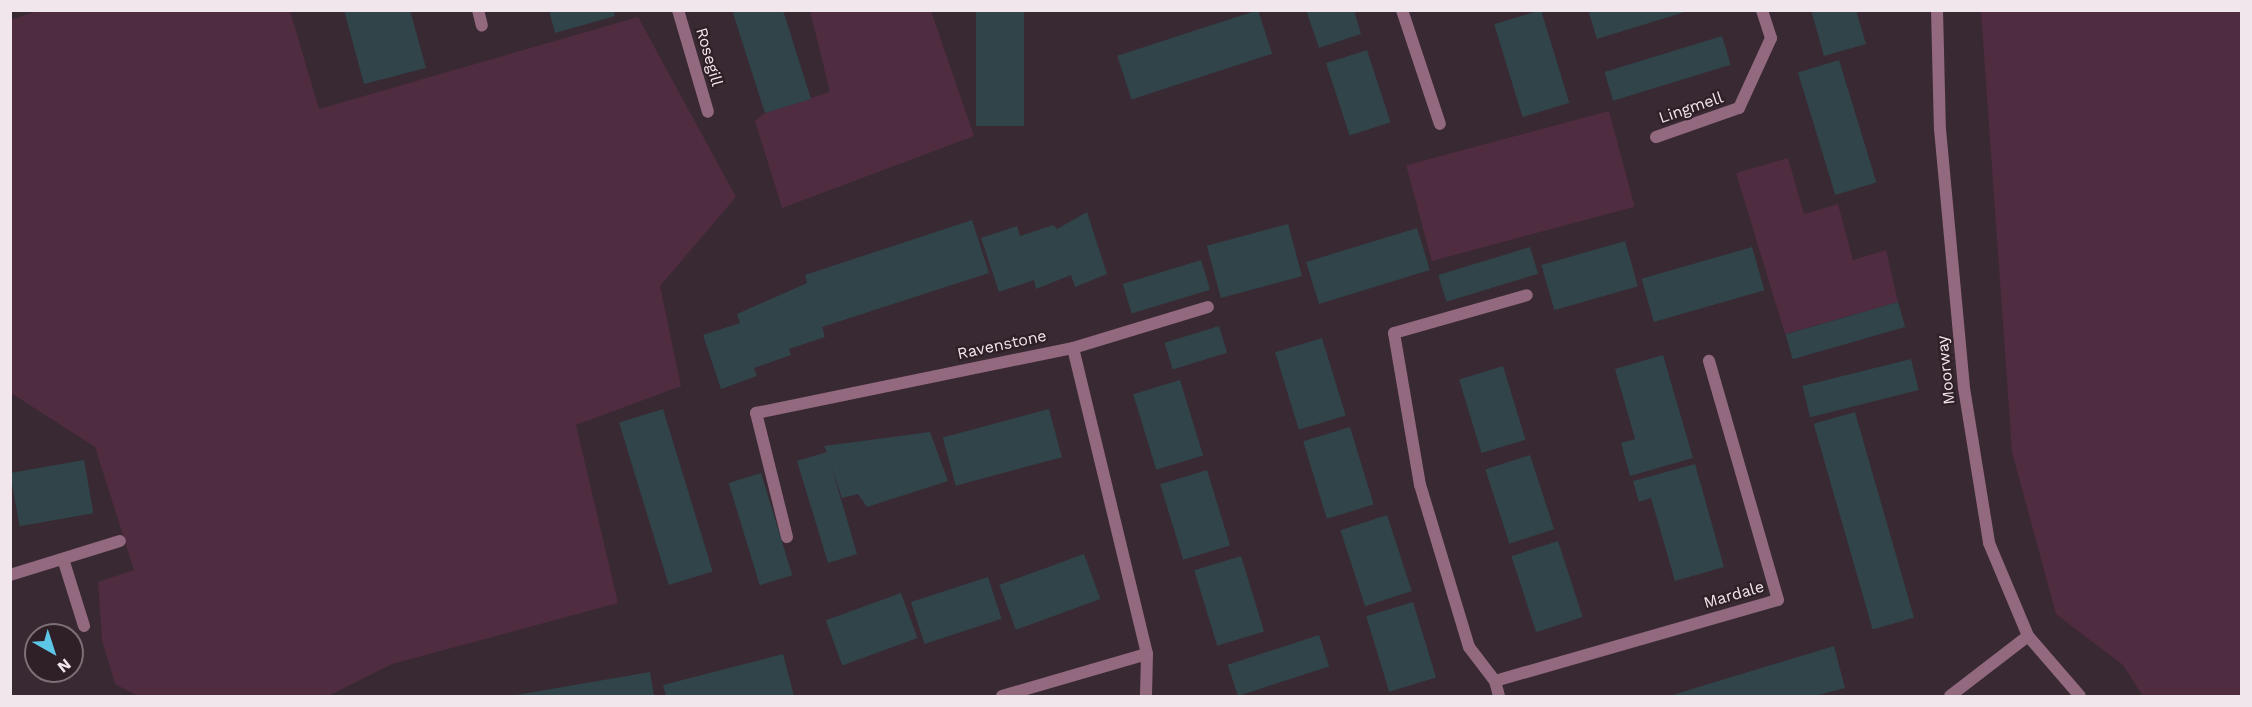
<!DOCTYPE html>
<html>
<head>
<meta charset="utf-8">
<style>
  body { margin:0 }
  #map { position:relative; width:2252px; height:707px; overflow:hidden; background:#392932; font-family:"Work Sans",sans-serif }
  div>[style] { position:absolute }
  .green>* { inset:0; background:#502c41; transform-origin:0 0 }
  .building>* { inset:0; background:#30444a; transform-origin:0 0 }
  .service>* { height:12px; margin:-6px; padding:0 6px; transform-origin:6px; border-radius:6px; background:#92697f }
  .minor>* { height:12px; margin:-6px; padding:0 6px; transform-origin:6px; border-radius:6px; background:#92697f }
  span { translate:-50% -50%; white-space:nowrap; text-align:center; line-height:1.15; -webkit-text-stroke:4.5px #2f2028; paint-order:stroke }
  .street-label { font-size:16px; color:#f1e6eb }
  .frame { position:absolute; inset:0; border:12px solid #f1e6eb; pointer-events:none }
  .north { position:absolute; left:24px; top:623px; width:60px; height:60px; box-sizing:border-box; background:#2f2028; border:2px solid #7d6f76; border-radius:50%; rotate:141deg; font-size:16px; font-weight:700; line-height:24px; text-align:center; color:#f1e6eb }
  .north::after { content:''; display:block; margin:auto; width:21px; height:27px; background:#5cc7e7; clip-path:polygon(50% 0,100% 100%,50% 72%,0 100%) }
</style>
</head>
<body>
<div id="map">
  <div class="green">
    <div style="clip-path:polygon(41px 10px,290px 11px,319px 109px,638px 17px,736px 197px,660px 286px,681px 386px,576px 425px,618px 603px,392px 664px,328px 696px,138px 696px,115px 684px,102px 640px,98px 582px,134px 570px,95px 447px,11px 393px,10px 20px)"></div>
    <div style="clip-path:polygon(810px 11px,931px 11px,974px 136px,782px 208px,755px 121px,765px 113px,830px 92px)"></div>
    <div style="clip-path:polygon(1981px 11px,2241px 11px,2241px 696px,2143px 696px,2123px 665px,2056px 614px,2012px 452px)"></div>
    <div style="left:1609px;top:111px;width:99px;height:210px;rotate:75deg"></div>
    <div style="clip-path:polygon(1788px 158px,1804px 214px,1838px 204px,1853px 260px,1886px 250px,1898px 302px,1785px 334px,1736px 173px)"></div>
  </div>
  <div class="building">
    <div style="clip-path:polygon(344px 10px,410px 10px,426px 68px,364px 84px)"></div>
    <div style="clip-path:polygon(549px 10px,613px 10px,615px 16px,555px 33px)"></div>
    <div style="clip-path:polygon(732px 10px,783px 10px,811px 99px,765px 113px)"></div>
    <div style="left:976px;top:10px;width:48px;height:116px"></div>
    <div style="left:1258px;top:10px;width:46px;height:148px;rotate:72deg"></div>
    <div style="clip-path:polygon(1306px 10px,1354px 10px,1361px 34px,1319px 48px)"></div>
    <div style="left:1541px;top:10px;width:97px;height:49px;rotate:73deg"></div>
    <div style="clip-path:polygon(1588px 10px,1688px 10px,1688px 11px,1597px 39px)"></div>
    <div style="clip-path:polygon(1811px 10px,1856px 10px,1866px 44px,1824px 56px)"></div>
    <div style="left:1722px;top:36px;width:30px;height:123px;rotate:73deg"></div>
    <div style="left:1367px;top:50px;width:76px;height:43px;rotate:72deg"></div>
    <div style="left:1839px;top:60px;width:128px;height:43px;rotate:73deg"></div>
    <div style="clip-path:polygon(1087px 212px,1107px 274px,1075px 287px,1071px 275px,1036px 289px,1034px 280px,999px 292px,981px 238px,1017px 226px,1020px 236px,1053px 225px,1057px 229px)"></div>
    <div style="clip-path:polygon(972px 220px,989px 273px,822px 327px,825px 337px,789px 349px,791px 355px,754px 368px,757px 376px,721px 389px,703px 335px,740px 323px,737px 314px,807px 283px,805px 275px)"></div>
    <div style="left:1288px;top:224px;width:54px;height:84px;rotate:75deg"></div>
    <div style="left:1417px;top:228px;width:44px;height:116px;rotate:73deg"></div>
    <div style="left:1625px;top:241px;width:47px;height:87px;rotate:74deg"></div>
    <div style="left:1530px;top:247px;width:28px;height:96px;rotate:73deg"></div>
    <div style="left:1752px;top:247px;width:45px;height:115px;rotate:74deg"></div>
    <div style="left:1201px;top:260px;width:31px;height:82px;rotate:73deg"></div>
    <div style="left:1898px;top:302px;width:26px;height:117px;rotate:74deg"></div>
    <div style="left:1219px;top:326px;width:28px;height:57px;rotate:73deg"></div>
    <div style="left:1322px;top:338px;width:81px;height:49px;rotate:73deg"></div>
    <div style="clip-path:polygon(1663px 355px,1693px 458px,1630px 476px,1621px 443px,1635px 439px,1615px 369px)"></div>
    <div style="left:1911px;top:359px;width:32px;height:112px;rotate:76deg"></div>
    <div style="left:1503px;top:366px;width:77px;height:46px;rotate:73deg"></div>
    <div style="left:1180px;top:380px;width:79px;height:49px;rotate:73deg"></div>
    <div style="left:663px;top:409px;width:170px;height:46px;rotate:73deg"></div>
    <div style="left:1049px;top:409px;width:50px;height:110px;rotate:75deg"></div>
    <div style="left:1855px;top:412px;width:214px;height:43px;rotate:74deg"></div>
    <div style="left:1350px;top:427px;width:81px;height:49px;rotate:73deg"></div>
    <div style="clip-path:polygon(930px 432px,948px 481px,867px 507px,858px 494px,842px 498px,831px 465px,857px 554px,828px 563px,797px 461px,827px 452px,824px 446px)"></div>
    <div style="left:1530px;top:455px;width:78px;height:47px;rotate:72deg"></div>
    <div style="left:84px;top:460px;width:54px;height:75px;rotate:80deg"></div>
    <div style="clip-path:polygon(1695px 464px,1724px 567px,1675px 581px,1651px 498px,1639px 502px,1633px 481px)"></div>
    <div style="left:1207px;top:470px;width:79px;height:49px;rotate:73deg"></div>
    <div style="left:761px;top:473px;width:107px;height:34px;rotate:73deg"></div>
    <div style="left:1387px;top:515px;width:80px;height:49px;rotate:72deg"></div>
    <div style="left:1558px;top:541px;width:80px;height:49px;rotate:72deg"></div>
    <div style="left:1084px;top:554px;width:48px;height:90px;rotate:70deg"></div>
    <div style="left:1241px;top:556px;width:79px;height:49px;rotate:73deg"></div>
    <div style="left:988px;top:577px;width:44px;height:81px;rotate:72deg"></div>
    <div style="left:901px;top:593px;width:48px;height:80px;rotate:70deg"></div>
    <div style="left:1413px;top:602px;width:79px;height:49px;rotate:73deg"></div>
    <div style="left:1319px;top:635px;width:33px;height:96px;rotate:72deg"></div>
    <div style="clip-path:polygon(1834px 646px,1845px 688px,1815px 696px,1669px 696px)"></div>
    <div style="clip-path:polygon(783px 654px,794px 696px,666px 696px,663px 685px)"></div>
    <div style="clip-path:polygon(650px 672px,654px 696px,516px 696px,516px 695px)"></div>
  </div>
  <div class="service">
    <div style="left:1073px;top:348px;width:141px;rotate:-16.9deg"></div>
  </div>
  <div class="minor">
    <div style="left:478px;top:10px;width:16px;rotate:76deg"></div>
    <div style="left:678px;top:10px;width:106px;rotate:73.6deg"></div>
    <div style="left:1402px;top:10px;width:120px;rotate:71.6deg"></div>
    <div style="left:1937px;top:10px;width:119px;rotate:88.6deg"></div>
    <div style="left:1940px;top:129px;width:260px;rotate:84.7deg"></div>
    <div style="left:1964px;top:388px;width:157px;rotate:80.8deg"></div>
    <div style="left:1989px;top:543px;width:101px;rotate:67.2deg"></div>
    <div style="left:2028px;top:636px;width:79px;rotate:49.1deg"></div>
    <div style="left:1656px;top:137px;width:88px;rotate:-19.3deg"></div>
    <div style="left:1739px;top:108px;width:77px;rotate:-65.4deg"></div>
    <div style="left:1771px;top:38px;width:29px;rotate:-108deg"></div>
    <div style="left:787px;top:537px;width:128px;rotate:-104deg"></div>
    <div style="left:756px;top:413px;width:324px;rotate:-11.6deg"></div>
    <div style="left:1073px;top:348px;width:315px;rotate:76.4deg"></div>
    <div style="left:1147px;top:654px;width:42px;rotate:91.4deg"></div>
    <div style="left:64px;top:562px;width:67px;rotate:72.6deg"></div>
    <div style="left:10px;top:575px;width:115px;rotate:-17.2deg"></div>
    <div style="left:1495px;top:681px;width:294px;rotate:-16deg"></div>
    <div style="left:1778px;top:600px;width:249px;rotate:-106.1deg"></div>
    <div style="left:1002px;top:696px;width:151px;rotate:-16.2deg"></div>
    <div style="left:1499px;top:696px;width:16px;rotate:-105deg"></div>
    <div style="left:1495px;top:681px;width:43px;rotate:-127.4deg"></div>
    <div style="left:1469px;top:647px;width:169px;rotate:-106.8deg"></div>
    <div style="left:1420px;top:485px;width:154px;rotate:-99.7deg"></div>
    <div style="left:1394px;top:333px;width:138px;rotate:-15.9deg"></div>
    <div style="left:1950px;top:696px;width:98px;rotate:-37.6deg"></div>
  </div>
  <div class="street-label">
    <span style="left:709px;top:57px;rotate:74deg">Rosegill</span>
    <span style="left:1691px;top:108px;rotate:-19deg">Lingmell</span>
    <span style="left:1002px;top:345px;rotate:-12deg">Ravenstone</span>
    <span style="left:1946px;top:370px;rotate:-96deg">Moorway</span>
    <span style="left:1734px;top:595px;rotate:-16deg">Mardale</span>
  </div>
  <div class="frame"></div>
  <div class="north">N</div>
</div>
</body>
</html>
